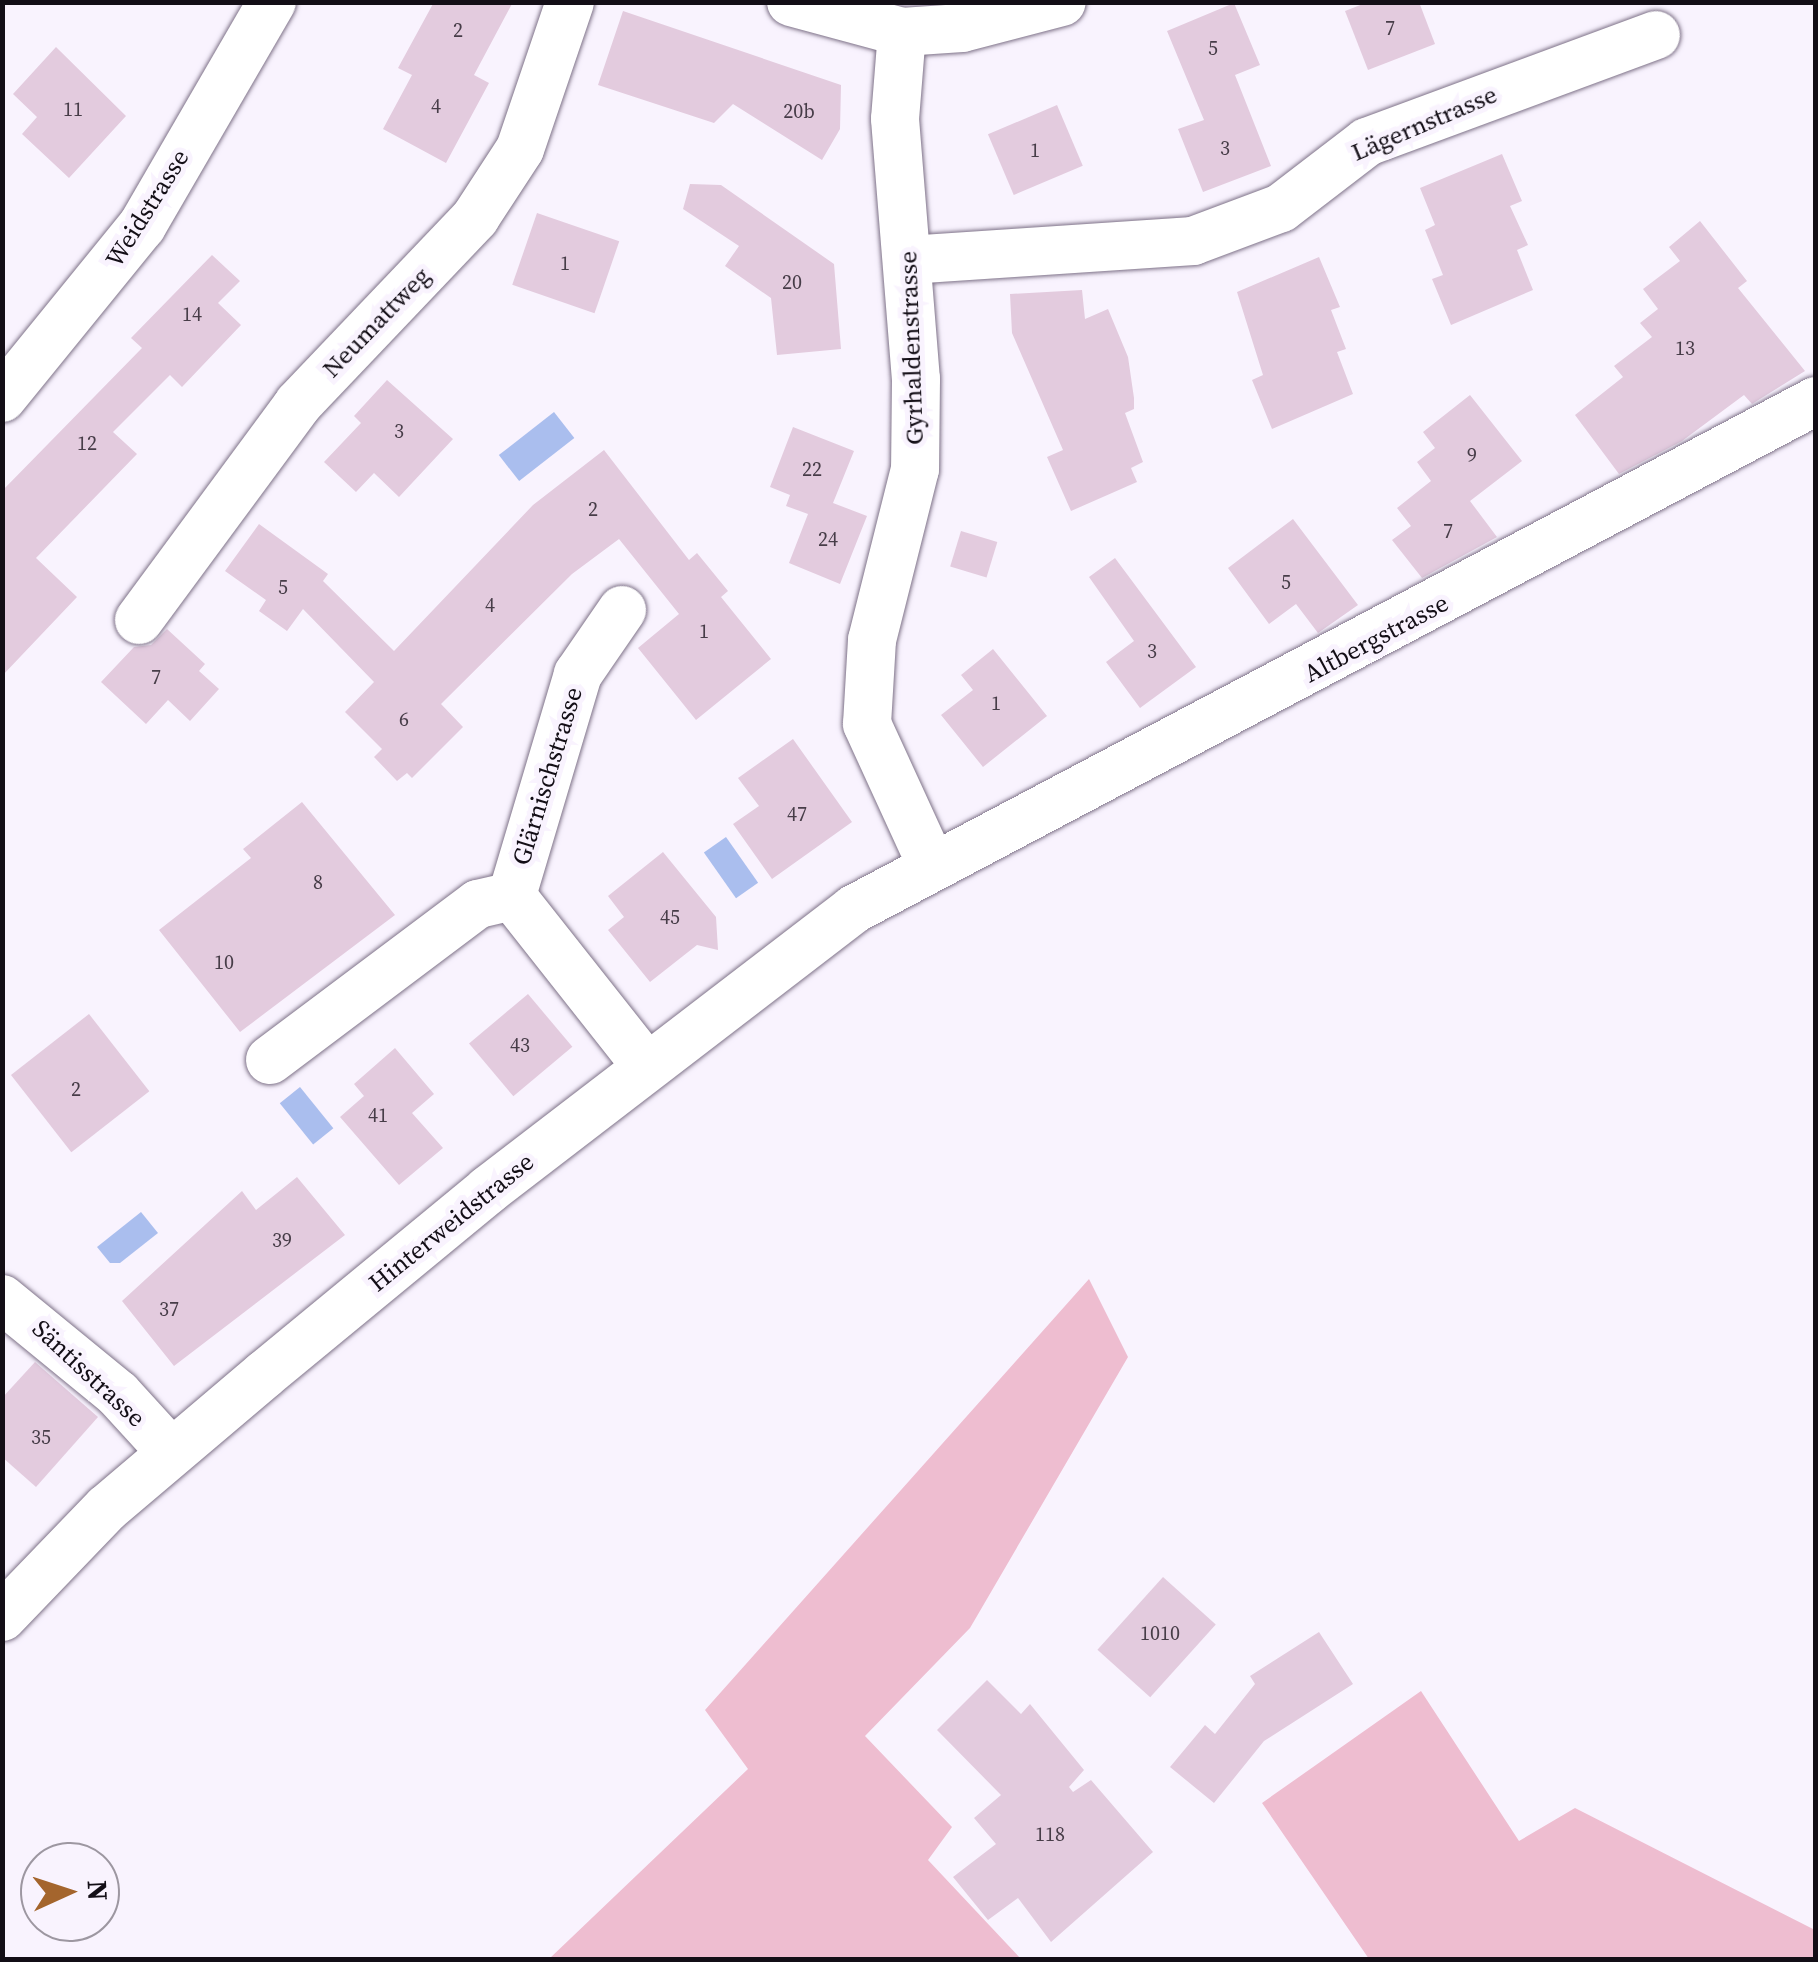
<!DOCTYPE html>
<html>
<head>
<meta charset="utf-8">
<style>
  body { margin:0 }
  #map { position:relative; width:1818px; height:1962px; overflow:hidden; background:#f9f3fe; font-family:"Source Serif 4",serif }
  div>[style] { position:absolute }
  .green>* { inset:0; background:#eebdd0 }
  .water>* { inset:0; background:#aabeee; transform-origin:0 0 }
  .building>* { inset:0; background:#e3cbde; transform-origin:0 0 }
  .roads { filter:drop-shadow(0 0 2px #7e7288) drop-shadow(0 0 2px #7e7288) }
  .street>* { height:48px; margin:-24px; padding:0 24px; transform-origin:24px; border-radius:24px; background:#fff }
  span { translate:-50% -50%; white-space:nowrap; text-align:center; line-height:1.15; -webkit-text-stroke:10px #f9f3fe; paint-order:stroke }
  .number-label { font-size:20px; color:#473d48 }
  .number-label span { -webkit-text-stroke-width:0 }
  .street-label { font-size:25px; color:#130e16 }
  .frame { position:absolute; inset:0; border:5px solid #130e16; pointer-events:none }
  .north { position:absolute; left:20px; top:1842px; width:100px; height:100px; box-sizing:border-box; background:#f9f3fe; border:2px solid #9d97a1; border-radius:50%; rotate:87deg; font-size:28px; font-weight:700; line-height:40px; text-align:center; color:#130e16 }
  .north::after { content:''; display:block; margin:auto; width:35px; height:45px; background:#a4652d; clip-path:polygon(50% 0,100% 100%,50% 72%,0 100%) }
</style>
</head>
<body>
<div id="map">
  <div class="green">
    <div style="clip-path:polygon(1089px 1279px,1128px 1357px,970px 1628px,865px 1736px,952px 1827px,928px 1860px,1021px 1959px,549px 1959px,748px 1769px,705px 1710px)"></div>
    <div style="clip-path:polygon(1421px 1691px,1519px 1841px,1575px 1808px,1815px 1930px,1815px 1959px,1369px 1959px,1262px 1803px)"></div>
  </div>
  <div class="water">
    <div style="left:554px;top:412px;width:33px;height:70px;rotate:52deg"></div>
    <div style="left:726px;top:837px;width:56px;height:27px;rotate:55deg"></div>
    <div style="left:300px;top:1087px;width:53px;height:26px;rotate:51deg"></div>
    <div style="clip-path:polygon(141px 1212px,158px 1233px,120px 1263px,110px 1263px,97px 1247px)"></div>
  </div>
  <div class="building">
    <div style="clip-path:polygon(434px 2px,513px 2px,474px 75px,489px 83px,446px 163px,383px 129px,412px 75px,398px 68px)"></div>
    <div style="clip-path:polygon(1368px 2px,1419px 2px,1435px 44px,1368px 70px,1345px 11px)"></div>
    <div style="clip-path:polygon(1234px 3px,1260px 65px,1235px 75px,1271px 166px,1203px 192px,1178px 129px,1204px 120px,1167px 31px)"></div>
    <div style="clip-path:polygon(623px 11px,841px 85px,840px 129px,822px 160px,733px 104px,714px 123px,598px 85px)"></div>
    <div style="clip-path:polygon(56px 47px,126px 116px,69px 178px,22px 134px,37px 117px,13px 94px)"></div>
    <div style="left:1057px;top:105px;width:66px;height:75px;rotate:67deg"></div>
    <div style="clip-path:polygon(1502px 154px,1522px 201px,1510px 206px,1528px 245px,1517px 250px,1533px 290px,1451px 325px,1432px 279px,1443px 275px,1425px 230px,1435px 225px,1420px 188px)"></div>
    <div style="clip-path:polygon(690px 184px,721px 185px,834px 264px,841px 349px,777px 355px,771px 298px,725px 266px,739px 246px,683px 209px)"></div>
    <div style="left:537px;top:213px;width:87px;height:76px;rotate:19deg"></div>
    <div style="clip-path:polygon(1700px 221px,1747px 281px,1738px 288px,1805px 371px,1752px 404px,1744px 395px,1682px 441px,1619px 474px,1575px 415px,1623px 377px,1614px 366px,1652px 337px,1640px 323px,1658px 309px,1643px 289px,1680px 261px,1669px 247px)"></div>
    <div style="clip-path:polygon(212px 255px,240px 281px,218px 303px,241px 325px,182px 387px,170px 375px,113px 432px,137px 454px,36px 558px,77px 597px,2px 676px,2px 491px,142px 348px,131px 338px)"></div>
    <div style="clip-path:polygon(1319px 257px,1340px 307px,1331px 310px,1346px 349px,1337px 352px,1353px 394px,1272px 429px,1252px 380px,1263px 375px,1237px 292px)"></div>
    <div style="clip-path:polygon(1082px 290px,1085px 319px,1108px 309px,1128px 357px,1134px 398px,1134px 409px,1125px 413px,1143px 462px,1131px 468px,1137px 482px,1071px 511px,1047px 457px,1063px 450px,1012px 333px,1010px 294px)"></div>
    <div style="clip-path:polygon(387px 380px,453px 439px,399px 497px,374px 473px,356px 492px,324px 462px,361px 423px,354px 416px)"></div>
    <div style="clip-path:polygon(1470px 395px,1522px 461px,1470px 501px,1497px 537px,1422px 578px,1392px 540px,1411px 526px,1397px 508px,1431px 481px,1417px 462px,1435px 448px,1423px 432px)"></div>
    <div style="clip-path:polygon(793px 427px,854px 451px,833px 503px,867px 516px,840px 584px,789px 563px,808px 514px,786px 506px,790px 495px,770px 487px)"></div>
    <div style="clip-path:polygon(604px 450px,689px 560px,697px 553px,728px 591px,721px 597px,771px 659px,696px 720px,638px 648px,679px 614px,619px 539px,572px 574px,441px 704px,463px 727px,412px 778px,407px 773px,397px 781px,374px 757px,382px 749px,345px 712px,374px 682px,303px 609px,287px 631px,259px 611px,266px 600px,225px 571px,259px 524px,328px 574px,323px 581px,394px 651px,533px 505px)"></div>
    <div style="clip-path:polygon(1293px 519px,1358px 605px,1318px 633px,1296px 604px,1269px 624px,1228px 568px)"></div>
    <div style="left:961px;top:531px;width:38px;height:37px;rotate:17deg"></div>
    <div style="clip-path:polygon(1115px 558px,1196px 667px,1140px 708px,1106px 662px,1134px 641px,1089px 577px)"></div>
    <div style="clip-path:polygon(167px 629px,205px 664px,199px 671px,219px 689px,190px 721px,168px 700px,146px 724px,101px 682px,134px 647px,151px 645px)"></div>
    <div style="clip-path:polygon(993px 649px,1047px 716px,983px 767px,941px 715px,973px 690px,961px 675px)"></div>
    <div style="clip-path:polygon(793px 739px,852px 822px,772px 879px,733px 824px,759px 806px,738px 778px)"></div>
    <div style="clip-path:polygon(302px 802px,395px 915px,240px 1032px,159px 930px,251px 858px,243px 849px)"></div>
    <div style="clip-path:polygon(663px 852px,716px 917px,718px 950px,697px 945px,650px 982px,608px 930px,624px 917px,608px 896px)"></div>
    <div style="left:528px;top:994px;width:69px;height:77px;rotate:50deg"></div>
    <div style="left:89px;top:1014px;width:98px;height:99px;rotate:52deg"></div>
    <div style="clip-path:polygon(395px 1048px,434px 1094px,412px 1113px,443px 1148px,399px 1185px,340px 1117px,364px 1096px,354px 1084px)"></div>
    <div style="clip-path:polygon(297px 1177px,345px 1235px,174px 1366px,122px 1301px,242px 1191px,256px 1210px)"></div>
    <div style="clip-path:polygon(35px 1362px,98px 1417px,36px 1487px,2px 1457px,2px 1398px)"></div>
    <div style="left:1163px;top:1577px;width:71px;height:98px;rotate:42deg"></div>
    <div style="clip-path:polygon(1319px 1632px,1353px 1684px,1264px 1741px,1214px 1803px,1170px 1767px,1205px 1725px,1215px 1734px,1255px 1684px,1250px 1676px)"></div>
    <div style="clip-path:polygon(987px 1680px,1021px 1714px,1030px 1704px,1084px 1770px,1069px 1787px,1073px 1792px,1091px 1780px,1153px 1852px,1051px 1942px,1018px 1898px,988px 1920px,953px 1877px,996px 1844px,974px 1818px,1001px 1795px,937px 1730px)"></div>
  </div>
  <div class="roads">
    <div class="street">
      <div style="left:791px;top:2px;width:115px;rotate:15.1deg"></div>
      <div style="left:902px;top:32px;width:60px;rotate:-3.8deg"></div>
      <div style="left:962px;top:28px;width:103px;rotate:-14.6deg"></div>
      <div style="left:902px;top:32px;width:87px;rotate:94.6deg"></div>
      <div style="left:895px;top:119px;width:261px;rotate:85.4deg"></div>
      <div style="left:916px;top:379px;width:90px;rotate:90.6deg"></div>
      <div style="left:915px;top:469px;width:176px;rotate:104.1deg"></div>
      <div style="left:872px;top:640px;width:84px;rotate:93.4deg"></div>
      <div style="left:867px;top:724px;width:156px;rotate:65.4deg"></div>
      <div style="left:908px;top:260px;width:286px;rotate:-3.8deg"></div>
      <div style="left:1193px;top:241px;width:94px;rotate:-20.6deg"></div>
      <div style="left:1281px;top:208px;width:108px;rotate:-37.5deg"></div>
      <div style="left:1367px;top:142px;width:308px;rotate:-20.3deg"></div>
      <div style="left:2px;top:398px;width:222px;rotate:-50.9deg"></div>
      <div style="left:142px;top:226px;width:259px;rotate:-59.9deg"></div>
      <div style="left:622px;top:610px;width:78px;rotate:124.5deg"></div>
      <div style="left:578px;top:674px;width:232px;rotate:106.6deg"></div>
      <div style="left:512px;top:896px;width:218px;rotate:51.7deg"></div>
      <div style="left:139px;top:620px;width:268px;rotate:-53.6deg"></div>
      <div style="left:298px;top:404px;width:257px;rotate:-46.4deg"></div>
      <div style="left:475px;top:218px;width:82px;rotate:-56.9deg"></div>
      <div style="left:520px;top:149px;width:155px;rotate:-71.2deg"></div>
      <div style="left:270px;top:1060px;width:260px;rotate:-36.9deg"></div>
      <div style="left:478px;top:904px;width:35px;rotate:-13deg"></div>
      <div style="left:2px;top:1299px;width:150px;rotate:39.3deg"></div>
      <div style="left:118px;top:1394px;width:79px;rotate:47.6deg"></div>
      <div style="left:2px;top:1617px;width:151px;rotate:-46.1deg"></div>
      <div style="left:107px;top:1508px;width:207px;rotate:-40.3deg"></div>
      <div style="left:265px;top:1374px;width:289px;rotate:-39.5deg"></div>
      <div style="left:488px;top:1190px;width:461px;rotate:-37.5deg"></div>
      <div style="left:854px;top:909px;width:1088px;rotate:-27.84deg"></div>
    </div>
  </div>
  <div class="number-label">
    <span style="left:1390px;top:28px">7</span>
    <span style="left:458px;top:30px">2</span>
    <span style="left:1213px;top:48px">5</span>
    <span style="left:436px;top:106px">4</span>
    <span style="left:73px;top:109px">11</span>
    <span style="left:799px;top:111px">20b</span>
    <span style="left:1225px;top:148px">3</span>
    <span style="left:1035px;top:150px">1</span>
    <span style="left:565px;top:263px">1</span>
    <span style="left:792px;top:282px">20</span>
    <span style="left:192px;top:314px">14</span>
    <span style="left:1685px;top:348px">13</span>
    <span style="left:399px;top:431px">3</span>
    <span style="left:87px;top:443px">12</span>
    <span style="left:1472px;top:455px">9</span>
    <span style="left:812px;top:469px">22</span>
    <span style="left:593px;top:509px">2</span>
    <span style="left:1448px;top:531px">7</span>
    <span style="left:828px;top:539px">24</span>
    <span style="left:1286px;top:582px">5</span>
    <span style="left:283px;top:587px">5</span>
    <span style="left:490px;top:605px">4</span>
    <span style="left:704px;top:631px">1</span>
    <span style="left:1152px;top:651px">3</span>
    <span style="left:156px;top:677px">7</span>
    <span style="left:996px;top:703px">1</span>
    <span style="left:404px;top:719px">6</span>
    <span style="left:797px;top:814px">47</span>
    <span style="left:318px;top:882px">8</span>
    <span style="left:670px;top:917px">45</span>
    <span style="left:224px;top:962px">10</span>
    <span style="left:520px;top:1045px">43</span>
    <span style="left:76px;top:1089px">2</span>
    <span style="left:378px;top:1115px">41</span>
    <span style="left:282px;top:1240px">39</span>
    <span style="left:169px;top:1309px">37</span>
    <span style="left:41px;top:1437px">35</span>
    <span style="left:1160px;top:1633px">1010</span>
    <span style="left:1050px;top:1834px">118</span>
  </div>
  <div class="street-label">
    <span style="left:1424px;top:123px;rotate:-23deg">Lägernstrasse</span>
    <span style="left:147px;top:208px;rotate:-58deg">Weidstrasse</span>
    <span style="left:376px;top:322px;rotate:-46deg">Neumattweg</span>
    <span style="left:911px;top:348px;rotate:-92deg">Gyrhaldenstrasse</span>
    <span style="left:1376px;top:638px;rotate:-28deg">Altbergstrasse</span>
    <span style="left:547px;top:776px;rotate:-73deg">Glärnischstrasse</span>
    <span style="left:451px;top:1222px;rotate:-39deg">Hinterweidstrasse</span>
    <span style="left:89px;top:1373px;rotate:43deg">Säntisstrasse</span>
  </div>
  <div class="frame"></div>
  <div class="north">N</div>
</div>
</body>
</html>
